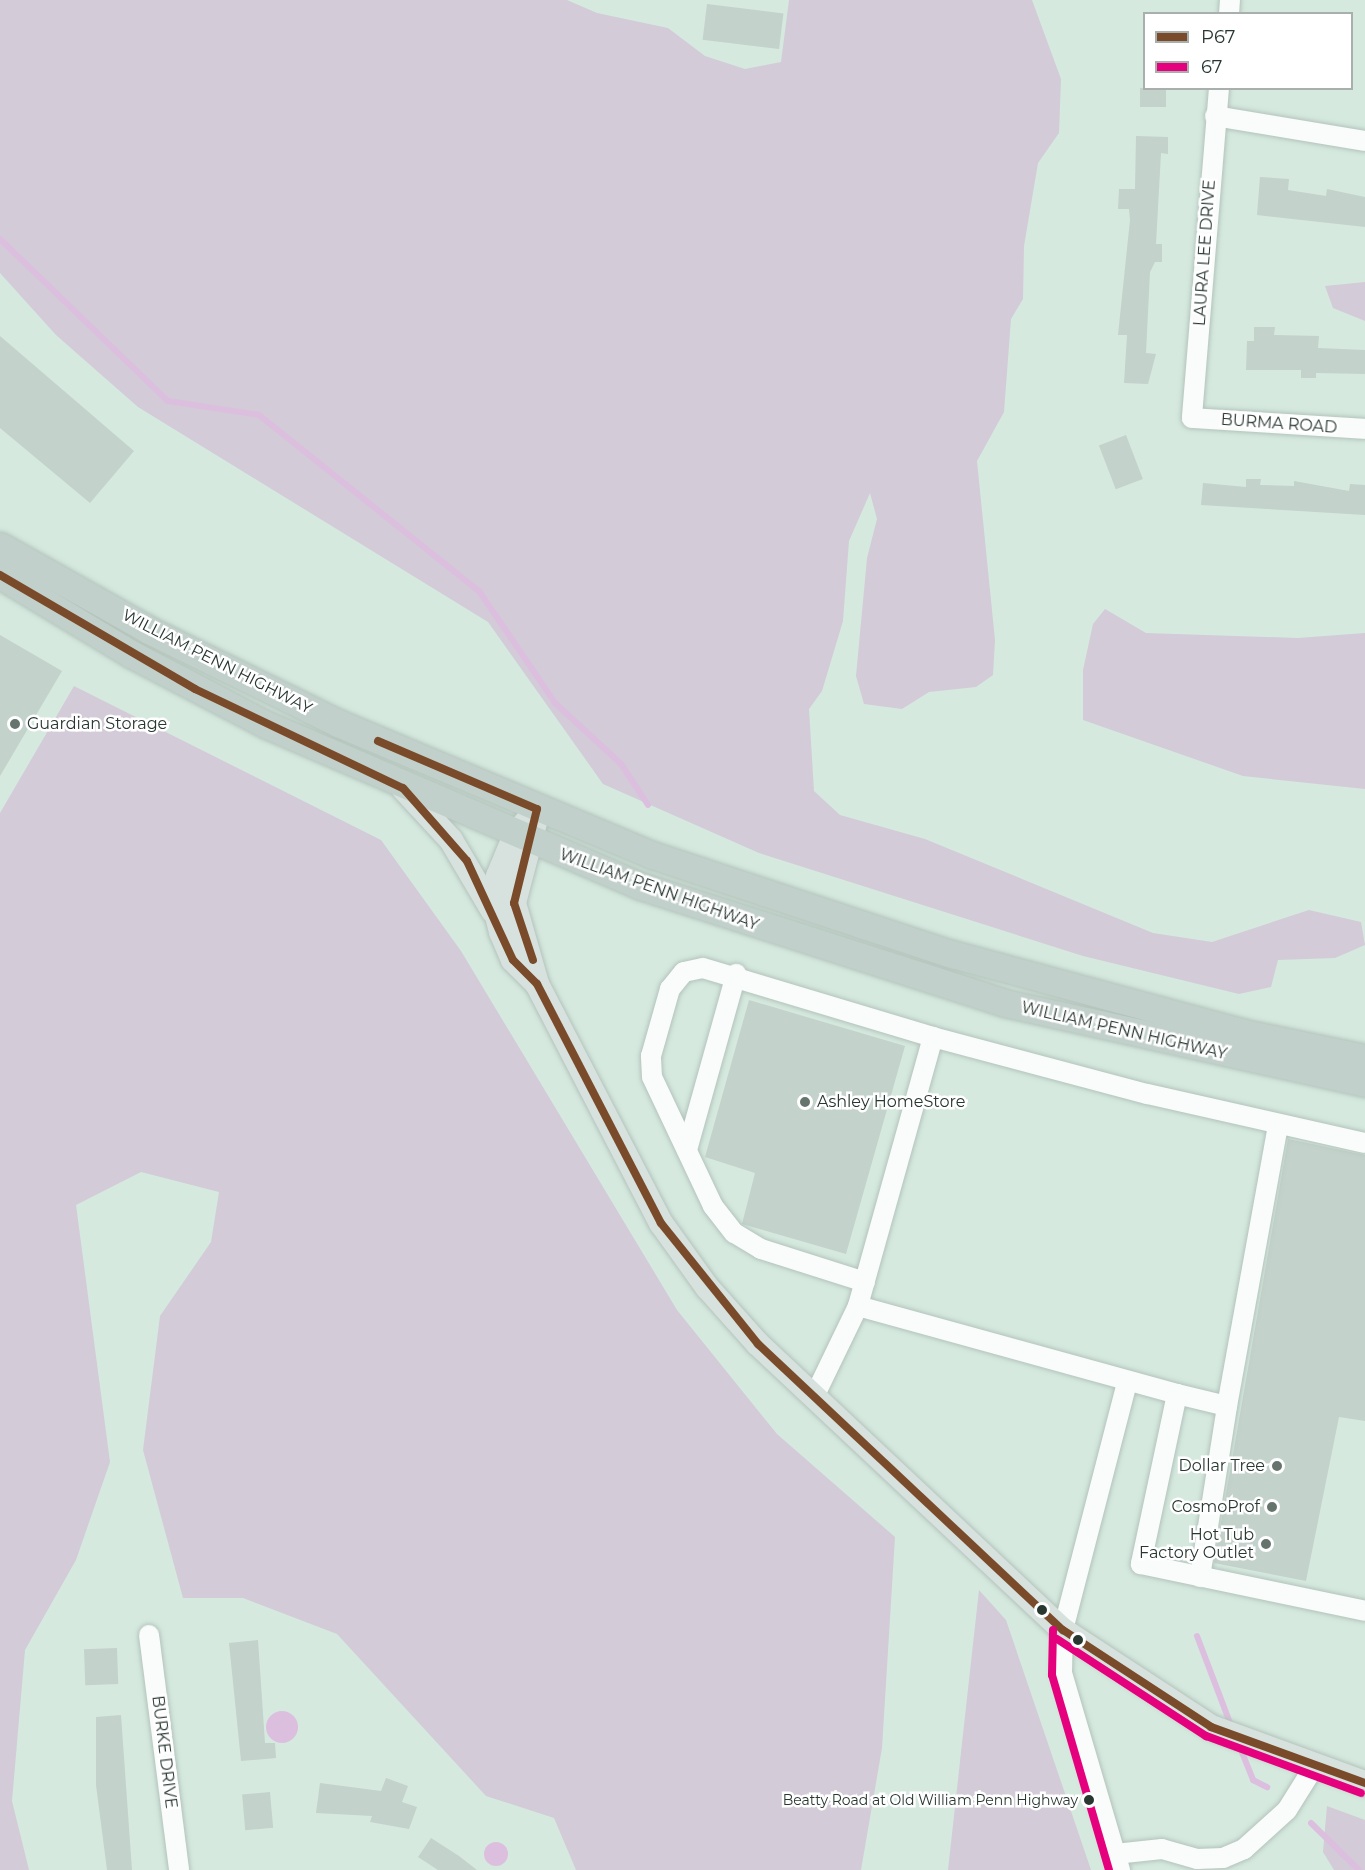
<!DOCTYPE html>
<html>
<head>
<meta charset="utf-8">
<style>
  body { margin:0 }
  #map { position:relative; width:1365px; height:1870px; overflow:hidden; background:#d5e9df; font-family:Montserrat,sans-serif }
  div>[style] { position:absolute }
  .green>* { inset:0; background:#d3cbd7 }
  .water>* { inset:0; background:#dcbfde }
  .round { border-radius:50% }
  .stream>* { height:6px; margin:-3px; padding:0 3px; transform-origin:3px; border-radius:3px; background:#dcbfde }
  .building>* { inset:0; background:#c3d2cb; transform-origin:0 0 }
  .roads { filter:drop-shadow(0 0 2px #b3c3bb) drop-shadow(0 0 2px #b3c3bb) }
  .minor>* { height:20px; margin:-10px; padding:0 10px; transform-origin:10px; border-radius:10px; background:#f9fcfa }
  .major>* { height:24px; margin:-12px; padding:0 12px; transform-origin:12px; border-radius:12px; background:#d7e1dd }
  .highway>* { height:27px; margin:-13.5px; padding:0 13.5px; transform-origin:13.5px; border-radius:13.5px; background:#c1d0ca }
  .bus-1>* { height:8px; margin:-4px; padding:0 4px; transform-origin:4px; border-radius:4px; background:#7a4b2a }
  .bus-2>* { height:8px; margin:-4px; padding:0 4px; transform-origin:4px; border-radius:4px; background:#e5007d }
  .dots>* { width:16px; height:16px; translate:-50% -50%; box-sizing:border-box; border:3px solid #fff; border-radius:50% }
  span { translate:-50% -50%; white-space:nowrap; text-align:center; line-height:1.15; -webkit-text-stroke:5px #fff; paint-order:stroke }
  .bus-label { font-size:14px; color:#283730 }
  .right { translate:-100% -50%; text-align:right }
  .street-label { font-size:16px; color:#283730 }
  .poi-label { font-size:16px; color:#283730 }
  .left { translate:0 -50%; text-align:left }
  .legend { position:absolute; left:1143px; top:12px; width:210px; height:78px; box-sizing:border-box; background:#fff; border:2px solid #a9afac; margin:0; padding:8px 10px; list-style:none; font-size:18px; color:#283730 }
  .legend li { display:flex; align-items:center; gap:12px; height:30px }
  .legend b { width:30px; border:2px solid #a9afac }
</style>
</head>
<body>
<div id="map">
  <div class="green">
    <div style="clip-path:polygon(0 0,567px 0,597px 13px,668px 28px,705px 56px,745px 69px,781px 62px,789px 0,1032px 0,1061px 79px,1059px 133px,1038px 163px,1024px 246px,1023px 299px,1011px 319px,1004px 412px,977px 461px,995px 640px,993px 675px,976px 687px,929px 692px,902px 709px,864px 704px,856px 676px,867px 558px,877px 519px,870px 493px,849px 541px,843px 621px,822px 691px,809px 709px,814px 791px,840px 815px,925px 839px,1153px 933px,1212px 942px,1309px 910px,1361px 922px,1365px 945px,1335px 958px,1278px 960px,1271px 987px,1239px 994px,1083px 956px,759px 853px,603px 784px,488px 622px,138px 407px,56px 335px,0 273px)"></div>
    <div style="clip-path:polygon(1365px 282px,1365px 321px,1333px 308px,1325px 286px)"></div>
    <div style="clip-path:polygon(1105px 609px,1146px 633px,1298px 638px,1365px 633px,1365px 789px,1243px 776px,1083px 720px,1083px 670px,1093px 624px)"></div>
    <div style="clip-path:polygon(74px 686px,381px 840px,461px 951px,677px 1310px,777px 1434px,895px 1537px,882px 1748px,861px 1870px,576px 1870px,554px 1818px,486px 1796px,337px 1634px,243px 1598px,183px 1598px,143px 1450px,160px 1316px,211px 1242px,219px 1192px,141px 1172px,76px 1205px,110px 1462px,76px 1560px,25px 1650px,12px 1801px,29px 1870px,0 1870px,0 813px)"></div>
    <div style="clip-path:polygon(979px 1590px,1006px 1620px,1091px 1870px,948px 1870px)"></div>
    <div style="clip-path:polygon(1327px 1806px,1365px 1820px,1365px 1870px,1334px 1870px,1323px 1852px)"></div>
  </div>
  <div class="water">
    <div class="round" style="left:266px;top:1711px;width:32px;height:32px"></div>
    <div class="round" style="left:484px;top:1842px;width:24px;height:24px"></div>
  </div>
  <div class="stream">
    <div style="left:0;top:239px;width:233px;rotate:44deg"></div>
    <div style="left:168px;top:401px;width:92px;rotate:8.7deg"></div>
    <div style="left:259px;top:415px;width:282px;rotate:38.7deg"></div>
    <div style="left:479px;top:591px;width:135px;rotate:55.8deg"></div>
    <div style="left:555px;top:703px;width:90px;rotate:42.7deg"></div>
    <div style="left:621px;top:764px;width:49px;rotate:56.6deg"></div>
    <div style="left:1197px;top:1636px;width:98px;rotate:69.2deg"></div>
    <div style="left:1239px;top:1745px;width:38px;rotate:68deg"></div>
    <div style="left:1253px;top:1780px;width:16px;rotate:27deg"></div>
    <div style="left:1311px;top:1823px;width:67px;rotate:44.4deg"></div>
  </div>
  <div class="building">
    <div style="left:707px;top:4px;width:77px;height:36px;rotate:7deg"></div>
    <div style="left:1140px;top:88px;width:26px;height:19px"></div>
    <div style="clip-path:polygon(1136px 136px,1168px 137px,1168px 154px,1161px 153px,1156px 244px,1162px 244px,1162px 262px,1155px 262px,1150px 272px,1146px 353px,1156px 354px,1148px 384px,1124px 383px,1127px 335px,1118px 335px,1130px 220px,1129px 209px,1118px 209px,1119px 189px,1135px 189px)"></div>
    <div style="clip-path:polygon(1260px 177px,1289px 179px,1288px 190px,1326px 196px,1327px 189px,1365px 197px,1365px 227px,1257px 215px)"></div>
    <div style="clip-path:polygon(1254px 327px,1275px 327px,1274px 335px,1319px 336px,1318px 348px,1365px 350px,1365px 374px,1316px 373px,1316px 378px,1301px 378px,1301px 370px,1246px 370px,1247px 341px,1254px 341px)"></div>
    <div style="clip-path:polygon(0 336px,134px 451px,90px 503px,0 428px)"></div>
    <div style="left:1126px;top:435px;width:47px;height:29px;rotate:69deg"></div>
    <div style="clip-path:polygon(1246px 479px,1261px 479px,1260px 485px,1294px 486px,1294px 481px,1349px 491px,1350px 484px,1365px 485px,1365px 515px,1201px 505px,1203px 483px,1246px 487px)"></div>
    <div style="clip-path:polygon(0 635px,62px 671px,0 776px)"></div>
    <div style="clip-path:polygon(749px 1000px,905px 1046px,846px 1254px,742px 1224px,755px 1173px,705px 1157px)"></div>
    <div style="clip-path:polygon(1288px 1139px,1365px 1155px,1365px 1421px,1339px 1417px,1306px 1581px,1214px 1563px)"></div>
    <div style="clip-path:polygon(258px 1640px,265px 1743px,275px 1743px,276px 1758px,241px 1761px,229px 1643px)"></div>
    <div style="left:117px;top:1648px;width:36px;height:33px;rotate:88deg"></div>
    <div style="clip-path:polygon(121px 1715px,132px 1870px,107px 1870px,96px 1785px,96px 1717px)"></div>
    <div style="clip-path:polygon(386px 1778px,408px 1786px,402px 1802px,417px 1807px,409px 1829px,370px 1822px,372px 1816px,316px 1813px,320px 1783px,381px 1791px)"></div>
    <div style="left:270px;top:1792px;width:36px;height:28px;rotate:85deg"></div>
    <div style="clip-path:polygon(431px 1838px,459px 1856px,477px 1870px,438px 1870px,418px 1857px)"></div>
  </div>
  <div class="roads">
    <div class="minor">
      <div style="left:1229px;top:14px;width:14px;rotate:-86deg"></div>
      <div style="left:1219px;top:88px;width:331px;rotate:94.7deg"></div>
      <div style="left:1192px;top:418px;width:173px;rotate:3.6deg"></div>
      <div style="left:1215px;top:116px;width:152px;rotate:9.5deg"></div>
      <div style="left:1365px;top:1143px;width:223px;rotate:-167.3deg"></div>
      <div style="left:1147px;top:1094px;width:221px;rotate:-165.1deg"></div>
      <div style="left:933px;top:1037px;width:279px;rotate:105.6deg"></div>
      <div style="left:858px;top:1306px;width:331px;rotate:15.4deg"></div>
      <div style="left:1177px;top:1394px;width:174px;rotate:102deg"></div>
      <div style="left:1141px;top:1564px;width:229px;rotate:11.8deg"></div>
      <div style="left:687px;top:1150px;width:183px;rotate:-74.4deg"></div>
      <div style="left:865px;top:1282px;width:109px;rotate:-162.4deg"></div>
      <div style="left:761px;top:1249px;width:31px;rotate:-149deg"></div>
      <div style="left:734px;top:1233px;width:34px;rotate:-128deg"></div>
      <div style="left:713px;top:1206px;width:143px;rotate:-115.3deg"></div>
      <div style="left:652px;top:1077px;width:21px;rotate:-93deg"></div>
      <div style="left:651px;top:1056px;width:70px;rotate:-74.2deg"></div>
      <div style="left:670px;top:989px;width:22px;rotate:-51deg"></div>
      <div style="left:684px;top:972px;width:19px;rotate:-12deg"></div>
      <div style="left:703px;top:968px;width:240px;rotate:16.7deg"></div>
      <div style="left:1177px;top:1394px;width:51px;rotate:13.5deg"></div>
      <div style="left:1227px;top:1406px;width:286px;rotate:-79.7deg"></div>
      <div style="left:814px;top:1397px;width:101px;rotate:-64.2deg"></div>
      <div style="left:1200px;top:1577px;width:173px;rotate:-81deg"></div>
      <div style="left:149px;top:1635px;width:237px;rotate:82.7deg"></div>
      <div style="left:1115px;top:1854px;width:47px;rotate:-6.1deg"></div>
      <div style="left:1162px;top:1849px;width:36px;rotate:16deg"></div>
      <div style="left:1197px;top:1859px;width:26px;rotate:-2deg"></div>
      <div style="left:1223px;top:1858px;width:23px;rotate:-23deg"></div>
      <div style="left:1244px;top:1849px;width:58px;rotate:-42.2deg"></div>
      <div style="left:1287px;top:1810px;width:51px;rotate:-57.9deg"></div>
      <div style="left:1120px;top:1870px;width:205px;rotate:-106.4deg"></div>
      <div style="left:1062px;top:1673px;width:43px;rotate:-88.7deg"></div>
      <div style="left:1063px;top:1630px;width:256px;rotate:-75.5deg"></div>
    </div>
    <div class="major">
      <div style="left:403px;top:788px;width:71px;rotate:47.3deg"></div>
      <div style="left:451px;top:840px;width:82px;rotate:59.4deg"></div>
      <div style="left:537px;top:809px;width:34px;rotate:130deg"></div>
      <div style="left:515px;top:835px;width:44px;rotate:112.5deg"></div>
      <div style="left:498px;top:876px;width:28px;rotate:98deg"></div>
      <div style="left:494px;top:904px;width:29px;rotate:76deg"></div>
      <div style="left:501px;top:932px;width:30px;rotate:67deg"></div>
      <div style="left:513px;top:960px;width:34px;rotate:45deg"></div>
      <div style="left:537px;top:984px;width:269px;rotate:62.6deg"></div>
      <div style="left:661px;top:1223px;width:79px;rotate:54.3deg"></div>
      <div style="left:707px;top:1287px;width:76px;rotate:48.2deg"></div>
      <div style="left:758px;top:1344px;width:418px;rotate:43.2deg"></div>
      <div style="left:1063px;top:1630px;width:177px;rotate:33.2deg"></div>
      <div style="left:1211px;top:1727px;width:164px;rotate:20deg"></div>
      <div style="left:535px;top:823px;width:83px;rotate:104.7deg"></div>
      <div style="left:514px;top:903px;width:84px;rotate:74.1deg"></div>
    </div>
    <div class="highway">
      <div style="left:0;top:546px;width:171px;rotate:29.4deg"></div>
      <div style="left:149px;top:630px;width:211px;rotate:26.2deg"></div>
      <div style="left:338px;top:723px;width:341px;rotate:22.8deg"></div>
      <div style="left:652px;top:855px;width:316px;rotate:18.3deg"></div>
      <div style="left:952px;top:954px;width:302px;rotate:15.1deg"></div>
      <div style="left:1244px;top:1033px;width:124px;rotate:11.7deg"></div>
      <div style="left:0;top:575px;width:153px;rotate:31.1deg"></div>
      <div style="left:131px;top:654px;width:153px;rotate:27.6deg"></div>
      <div style="left:267px;top:725px;width:407px;rotate:23.3deg"></div>
      <div style="left:641px;top:886px;width:382px;rotate:17.8deg"></div>
      <div style="left:1005px;top:1003px;width:369px;rotate:12.5deg"></div>
    </div>
  </div>
  <div class="bus-1">
    <div style="left:0;top:575px;width:226px;rotate:30.3deg"></div>
    <div style="left:195px;top:689px;width:230px;rotate:25.5deg"></div>
    <div style="left:403px;top:788px;width:97px;rotate:48.8deg"></div>
    <div style="left:467px;top:861px;width:109px;rotate:65.1deg"></div>
    <div style="left:513px;top:960px;width:34px;rotate:45deg"></div>
    <div style="left:537px;top:984px;width:269px;rotate:62.6deg"></div>
    <div style="left:661px;top:1223px;width:155px;rotate:51.3deg"></div>
    <div style="left:758px;top:1344px;width:418px;rotate:43.2deg"></div>
    <div style="left:1063px;top:1630px;width:177px;rotate:33.2deg"></div>
    <div style="left:1211px;top:1727px;width:164px;rotate:20deg"></div>
    <div style="left:378px;top:741px;width:173px;rotate:23.2deg"></div>
    <div style="left:537px;top:809px;width:97px;rotate:103.7deg"></div>
    <div style="left:514px;top:903px;width:60px;rotate:71.6deg"></div>
  </div>
  <div class="bus-2">
    <div style="left:1053px;top:1630px;width:45px;rotate:91.3deg"></div>
    <div style="left:1052px;top:1675px;width:203px;rotate:73.7deg"></div>
    <div style="left:1057px;top:1639px;width:178px;rotate:33.1deg"></div>
    <div style="left:1206px;top:1736px;width:165px;rotate:20.2deg"></div>
  </div>
  <div class="dots">
    <div style="left:15px;top:724px;background:#65756d"></div>
    <div style="left:805px;top:1102px;background:#65756d"></div>
    <div style="left:1277px;top:1466px;background:#65756d"></div>
    <div style="left:1272px;top:1507px;background:#65756d"></div>
    <div style="left:1266px;top:1544px;background:#65756d"></div>
    <div style="left:1042px;top:1610px;background:#283730"></div>
    <div style="left:1078px;top:1640px;background:#283730"></div>
    <div style="left:1089px;top:1800px;background:#283730"></div>
  </div>
  <div class="bus-label">
    <span class="right" style="left:1078px;top:1800px">Beatty Road at Old William Penn Highway</span>
  </div>
  <div class="street-label">
    <span style="left:1205px;top:253px;rotate:-86deg">LAURA LEE DRIVE</span>
    <span style="left:1279px;top:424px;rotate:4deg">BURMA ROAD</span>
    <span style="left:217px;top:662px;rotate:27deg">WILLIAM PENN HIGHWAY</span>
    <span style="left:659px;top:890px;rotate:20deg">WILLIAM PENN HIGHWAY</span>
    <span style="left:1124px;top:1031px;rotate:13deg">WILLIAM PENN HIGHWAY</span>
    <span style="left:164px;top:1752px;rotate:83deg">BURKE DRIVE</span>
  </div>
  <div class="poi-label">
    <span class="left" style="left:27px;top:724px">Guardian Storage</span>
    <span class="left" style="left:817px;top:1102px">Ashley HomeStore</span>
    <span class="right" style="left:1265px;top:1466px">Dollar Tree</span>
    <span class="right" style="left:1260px;top:1507px">CosmoProf</span>
    <span class="right" style="left:1254px;top:1544px">Hot Tub<br>Factory Outlet</span>
  </div>
  <ul class="legend">
  <li><b style="height:8px;background:#7a4b2a"></b>P67</li>
  <li><b style="height:8px;background:#e5007d"></b>67</li>
  </ul>
</div>
</body>
</html>
